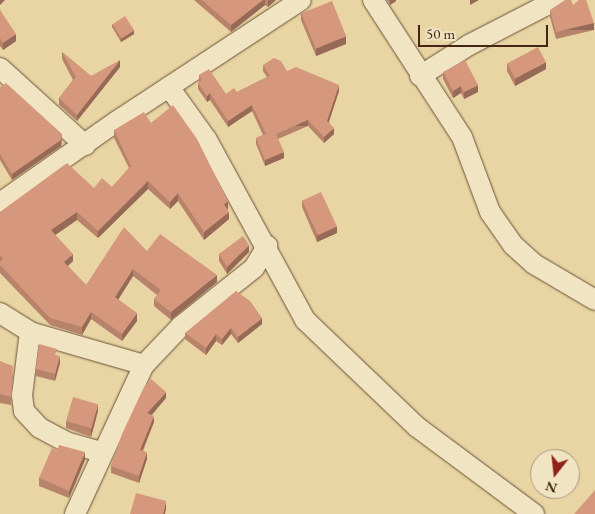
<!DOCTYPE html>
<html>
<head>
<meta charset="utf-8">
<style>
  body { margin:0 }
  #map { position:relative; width:595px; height:514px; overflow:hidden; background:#e8d5a3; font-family:"EB Garamond",serif }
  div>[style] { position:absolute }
  .roads { filter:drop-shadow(0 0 1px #6d5138) drop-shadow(0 0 1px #6d5138) }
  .minor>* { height:20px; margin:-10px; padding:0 10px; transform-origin:10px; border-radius:10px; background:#f0e4c3 }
  .wall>* { inset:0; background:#b8836b }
  .shaded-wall>* { inset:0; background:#966a57; transform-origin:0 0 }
  .building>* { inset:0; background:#d6987c; transform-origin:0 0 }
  span { translate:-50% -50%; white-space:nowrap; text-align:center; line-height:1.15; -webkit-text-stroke:4px #f0e4c3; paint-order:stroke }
  .north { position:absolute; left:530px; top:449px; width:50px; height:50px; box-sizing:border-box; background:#f0e4c3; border:1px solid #ab987d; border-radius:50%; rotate:196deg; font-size:14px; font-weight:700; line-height:20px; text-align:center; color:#442515 }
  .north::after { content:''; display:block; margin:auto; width:18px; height:22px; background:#8f2418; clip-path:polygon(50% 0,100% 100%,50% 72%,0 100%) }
  .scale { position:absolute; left:418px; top:25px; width:130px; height:22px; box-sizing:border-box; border:2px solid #442515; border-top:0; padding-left:6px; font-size:15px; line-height:18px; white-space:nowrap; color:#442515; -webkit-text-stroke:4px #f0e4c3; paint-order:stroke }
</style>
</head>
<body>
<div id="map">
  <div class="roads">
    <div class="minor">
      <div style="left:373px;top:0;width:163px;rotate:57deg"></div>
      <div style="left:462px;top:137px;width:80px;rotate:69.5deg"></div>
      <div style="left:490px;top:212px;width:40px;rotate:55.1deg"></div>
      <div style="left:513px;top:245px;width:28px;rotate:42deg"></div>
      <div style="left:534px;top:264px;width:71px;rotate:30.5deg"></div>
      <div style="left:0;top:68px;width:115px;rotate:42.2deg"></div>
      <div style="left:420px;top:76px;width:58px;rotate:-32.3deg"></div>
      <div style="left:469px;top:45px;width:98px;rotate:-27.3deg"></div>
      <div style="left:169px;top:87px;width:65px;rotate:54.4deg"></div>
      <div style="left:207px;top:140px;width:205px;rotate:61.4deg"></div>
      <div style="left:305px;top:320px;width:155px;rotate:43.7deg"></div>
      <div style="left:417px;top:427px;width:146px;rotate:36.6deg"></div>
      <div style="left:0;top:203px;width:143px;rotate:-35deg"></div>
      <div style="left:117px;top:121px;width:220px;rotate:-33.3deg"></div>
      <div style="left:0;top:313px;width:36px;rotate:32deg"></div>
      <div style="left:30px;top:332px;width:119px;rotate:16.1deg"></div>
      <div style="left:30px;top:332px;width:64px;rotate:97.2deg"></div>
      <div style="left:22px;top:395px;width:16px;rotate:83deg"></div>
      <div style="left:24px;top:411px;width:23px;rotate:47deg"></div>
      <div style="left:40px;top:428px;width:30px;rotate:28deg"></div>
      <div style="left:66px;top:442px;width:36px;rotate:16deg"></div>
      <div style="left:75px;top:514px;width:164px;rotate:-65.2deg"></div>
      <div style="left:144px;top:365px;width:54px;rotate:-46.5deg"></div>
      <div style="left:181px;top:326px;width:93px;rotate:-38.5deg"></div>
      <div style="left:254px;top:268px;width:26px;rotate:-59deg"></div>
    </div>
  </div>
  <div class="wall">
    <div style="clip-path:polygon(194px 0,276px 0,268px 7px,265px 5px,231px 32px)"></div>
    <div style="clip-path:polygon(387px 0,396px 0,396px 1px,390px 5px)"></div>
    <div style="clip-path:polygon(573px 5px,594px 30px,556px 39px,550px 17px,550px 10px)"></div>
    <div style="clip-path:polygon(0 10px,16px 41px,3px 50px,0 46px)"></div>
    <div style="clip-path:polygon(301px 13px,346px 44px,316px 56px,301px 20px)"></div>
    <div style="clip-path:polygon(112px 24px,134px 34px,121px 42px,112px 27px)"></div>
    <div style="clip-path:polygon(62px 52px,91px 76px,120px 67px,77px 121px,59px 105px,59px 98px,73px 80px,62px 59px)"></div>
    <div style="clip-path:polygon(507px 64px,546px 69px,515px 86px,507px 71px)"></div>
    <div style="clip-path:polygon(263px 65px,287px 71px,339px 91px,329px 122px,334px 134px,324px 143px,308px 126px,278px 139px,284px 158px,265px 166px,256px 144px,256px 138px,263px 135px,252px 111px,228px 127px,210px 100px,207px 102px,198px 89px,198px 83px,199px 82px,199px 75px,226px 94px,237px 92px,267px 77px,263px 71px)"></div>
    <div style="clip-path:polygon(443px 72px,478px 92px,464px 99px,461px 93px,453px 98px,443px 79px)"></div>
    <div style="clip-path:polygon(0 87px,62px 140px,61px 146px,12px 180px,0 160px)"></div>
    <div style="clip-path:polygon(151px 123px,228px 209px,227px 209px,229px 219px,204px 240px,178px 201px,170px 209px,148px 189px,98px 238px,77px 220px,55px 235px,73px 261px,68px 266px,86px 285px,147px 251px,217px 282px,171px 320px,154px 306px,154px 299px,157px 295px,133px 276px,118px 299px,137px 321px,122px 341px,91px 319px,82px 335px,50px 325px,0 273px,0 212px,94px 188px,112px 187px,129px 168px,114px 138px,114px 130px)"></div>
    <div style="clip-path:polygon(302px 200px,337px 233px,317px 242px,302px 207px)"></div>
    <div style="clip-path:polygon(249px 252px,227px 274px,219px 261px,219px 254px)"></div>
    <div style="clip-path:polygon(262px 324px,238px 343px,231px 334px,222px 345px,216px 341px,206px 355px,185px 339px,185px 333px)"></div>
    <div style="clip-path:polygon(57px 355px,60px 363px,55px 381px,36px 376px,36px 369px)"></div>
    <div style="clip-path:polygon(0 361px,13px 375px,11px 405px,0 403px)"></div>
    <div style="clip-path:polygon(166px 398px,152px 415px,154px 422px,143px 451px,147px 459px,139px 483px,111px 473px,111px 466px,123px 432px)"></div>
    <div style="clip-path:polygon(98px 411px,91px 437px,66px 428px,66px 421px)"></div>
    <div style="clip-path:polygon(57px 451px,85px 460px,69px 498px,39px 486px,39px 478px)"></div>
  </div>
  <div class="shaded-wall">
    <div style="clip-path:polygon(0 0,5px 0,0 5px)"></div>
    <div style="clip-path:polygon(263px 0,265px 0,265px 5px,231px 32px,231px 25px)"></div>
    <div style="clip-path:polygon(269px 0,276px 0,268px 7px,268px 1px)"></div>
    <div style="clip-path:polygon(390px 0,396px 0,396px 1px,390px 5px)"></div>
    <div style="clip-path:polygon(470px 0,479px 0,470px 5px)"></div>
    <div style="left:594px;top:23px;width:7px;height:39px;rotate:90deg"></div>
    <div style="clip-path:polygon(134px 30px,134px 34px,121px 42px,121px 38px)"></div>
    <div style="clip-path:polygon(16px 34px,16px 41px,3px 50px,3px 43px)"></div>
    <div style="clip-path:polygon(346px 36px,346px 44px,316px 56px,316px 49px)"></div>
    <div style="clip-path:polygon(120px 60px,120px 67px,77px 121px,77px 115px)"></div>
    <div style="clip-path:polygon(546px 62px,546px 69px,515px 86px,515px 79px)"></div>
    <div style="clip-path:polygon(339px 85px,339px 91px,327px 127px,327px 121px)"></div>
    <div style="clip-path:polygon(478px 85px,478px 92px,464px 99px,464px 92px)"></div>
    <div style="clip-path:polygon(461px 86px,461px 93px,453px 98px,453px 91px)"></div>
    <div style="clip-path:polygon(210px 93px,210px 100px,207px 102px,207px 96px)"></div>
    <div style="clip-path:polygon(252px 105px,252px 111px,228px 127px,228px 121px)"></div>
    <div style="left:308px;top:120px;width:6px;height:35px;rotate:90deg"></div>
    <div style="clip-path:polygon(334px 128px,334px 134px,324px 143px,324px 137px)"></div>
    <div style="clip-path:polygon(62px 134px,61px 146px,12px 180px,12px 174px)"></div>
    <div style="clip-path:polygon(284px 152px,284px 158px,265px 166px,265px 160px)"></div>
    <div style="clip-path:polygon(148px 181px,148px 189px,98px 238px,98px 231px)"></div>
    <div style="clip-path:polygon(178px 193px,178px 201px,170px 209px,170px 202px)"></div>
    <div style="clip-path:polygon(228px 201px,228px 209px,224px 212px,224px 204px)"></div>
    <div style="clip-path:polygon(77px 212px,77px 220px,51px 238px,51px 230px)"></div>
    <div style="clip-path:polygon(229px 212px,229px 219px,204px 240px,204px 232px)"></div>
    <div style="clip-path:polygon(337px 226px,337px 233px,317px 242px,317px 234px)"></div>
    <div style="clip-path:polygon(249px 245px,249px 252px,227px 274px,227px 267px)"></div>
    <div style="clip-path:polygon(73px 254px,73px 261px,64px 269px,64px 262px)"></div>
    <div style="clip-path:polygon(133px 269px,133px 276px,115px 305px,115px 297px)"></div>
    <div style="clip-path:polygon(217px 275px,217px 282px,171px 320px,171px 312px)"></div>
    <div style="clip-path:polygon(91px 312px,91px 319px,82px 335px,82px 327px)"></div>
    <div style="clip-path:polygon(137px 313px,137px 321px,122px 341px,122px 334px)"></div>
    <div style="clip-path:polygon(262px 318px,262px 324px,238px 343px,238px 337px)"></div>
    <div style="clip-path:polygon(231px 328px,231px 334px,222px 345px,222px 339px)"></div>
    <div style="clip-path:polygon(216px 334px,216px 341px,206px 355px,206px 348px)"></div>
    <div style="clip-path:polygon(60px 356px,60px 363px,55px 381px,55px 374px)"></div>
    <div style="clip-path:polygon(166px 392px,166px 398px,147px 420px,147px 413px)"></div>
    <div style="clip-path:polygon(98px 404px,98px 411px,91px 437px,91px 430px)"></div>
    <div style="clip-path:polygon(154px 416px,154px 422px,140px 456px,140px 450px)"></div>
    <div style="clip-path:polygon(85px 452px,85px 460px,69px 498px,69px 491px)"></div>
    <div style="clip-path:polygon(147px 452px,147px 459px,139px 483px,139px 476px)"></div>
    <div style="clip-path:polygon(166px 501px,166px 509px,165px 514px,163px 514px)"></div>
  </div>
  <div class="building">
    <div style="clip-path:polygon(202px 0,263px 0,231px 25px)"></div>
    <div style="clip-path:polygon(565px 0,571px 0,573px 5px,579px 0,586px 0,594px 23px,556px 32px,550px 10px)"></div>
    <div style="left:332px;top:1px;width:38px;height:33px;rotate:68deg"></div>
    <div style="clip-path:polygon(0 10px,16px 34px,3px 43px,0 38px)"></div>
    <div style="left:125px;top:16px;width:17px;height:15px;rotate:57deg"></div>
    <div style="left:538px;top:47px;width:17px;height:35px;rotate:62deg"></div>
    <div style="clip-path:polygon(62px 52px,91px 76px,120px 60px,77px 115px,59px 98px,76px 77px)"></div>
    <div style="clip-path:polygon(274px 58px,281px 61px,287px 71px,296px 67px,339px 85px,327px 121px,334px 128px,324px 137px,308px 120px,276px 134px,284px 152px,265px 160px,256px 138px,266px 134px,252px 105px,228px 121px,210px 93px,207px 96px,198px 83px,202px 80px,199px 75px,209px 69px,226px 94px,234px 88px,237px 92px,270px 76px,263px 65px)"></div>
    <div style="clip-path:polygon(465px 60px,478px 85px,464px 92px,461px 86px,453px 91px,443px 72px)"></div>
    <div style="clip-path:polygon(6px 83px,62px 134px,61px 140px,12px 174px,0 154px,0 87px)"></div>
    <div style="clip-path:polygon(173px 105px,197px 139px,228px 201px,224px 204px,229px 212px,204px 232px,178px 193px,170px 202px,148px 181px,98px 231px,77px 212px,51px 230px,73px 254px,64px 262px,86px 285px,124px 227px,147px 251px,160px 234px,217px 275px,171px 312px,154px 299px,161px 290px,133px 269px,115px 297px,137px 313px,122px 334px,91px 312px,82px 327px,50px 318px,0 265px,0 262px,3px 259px,0 255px,0 212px,67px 163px,94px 188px,102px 178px,112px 187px,131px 166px,114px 130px,144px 112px,151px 123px)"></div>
    <div style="left:321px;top:192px;width:38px;height:21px;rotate:65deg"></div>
    <div style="clip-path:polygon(243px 236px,249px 245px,227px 267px,219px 254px)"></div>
    <div style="clip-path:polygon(236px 291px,250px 301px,262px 318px,238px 337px,231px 328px,222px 339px,216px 334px,206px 348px,185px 333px)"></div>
    <div style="clip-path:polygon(39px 344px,57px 349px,55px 355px,60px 356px,55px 374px,36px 369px)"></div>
    <div style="clip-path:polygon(0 361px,13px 366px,11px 397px,0 394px)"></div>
    <div style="clip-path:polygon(151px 379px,166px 392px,147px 413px,154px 416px,140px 450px,147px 452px,139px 476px,111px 466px,123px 432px,144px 387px)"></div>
    <div style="left:73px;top:397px;width:26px;height:25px;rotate:16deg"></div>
    <div style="clip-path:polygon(59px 445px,85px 452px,69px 491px,39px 478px,52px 448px,57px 451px)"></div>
    <div style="clip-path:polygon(595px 490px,595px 514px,574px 514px)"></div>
    <div style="clip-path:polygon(136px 493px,166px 501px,163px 514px,130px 514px)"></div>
  </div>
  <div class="north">N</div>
  <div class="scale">50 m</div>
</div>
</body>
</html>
